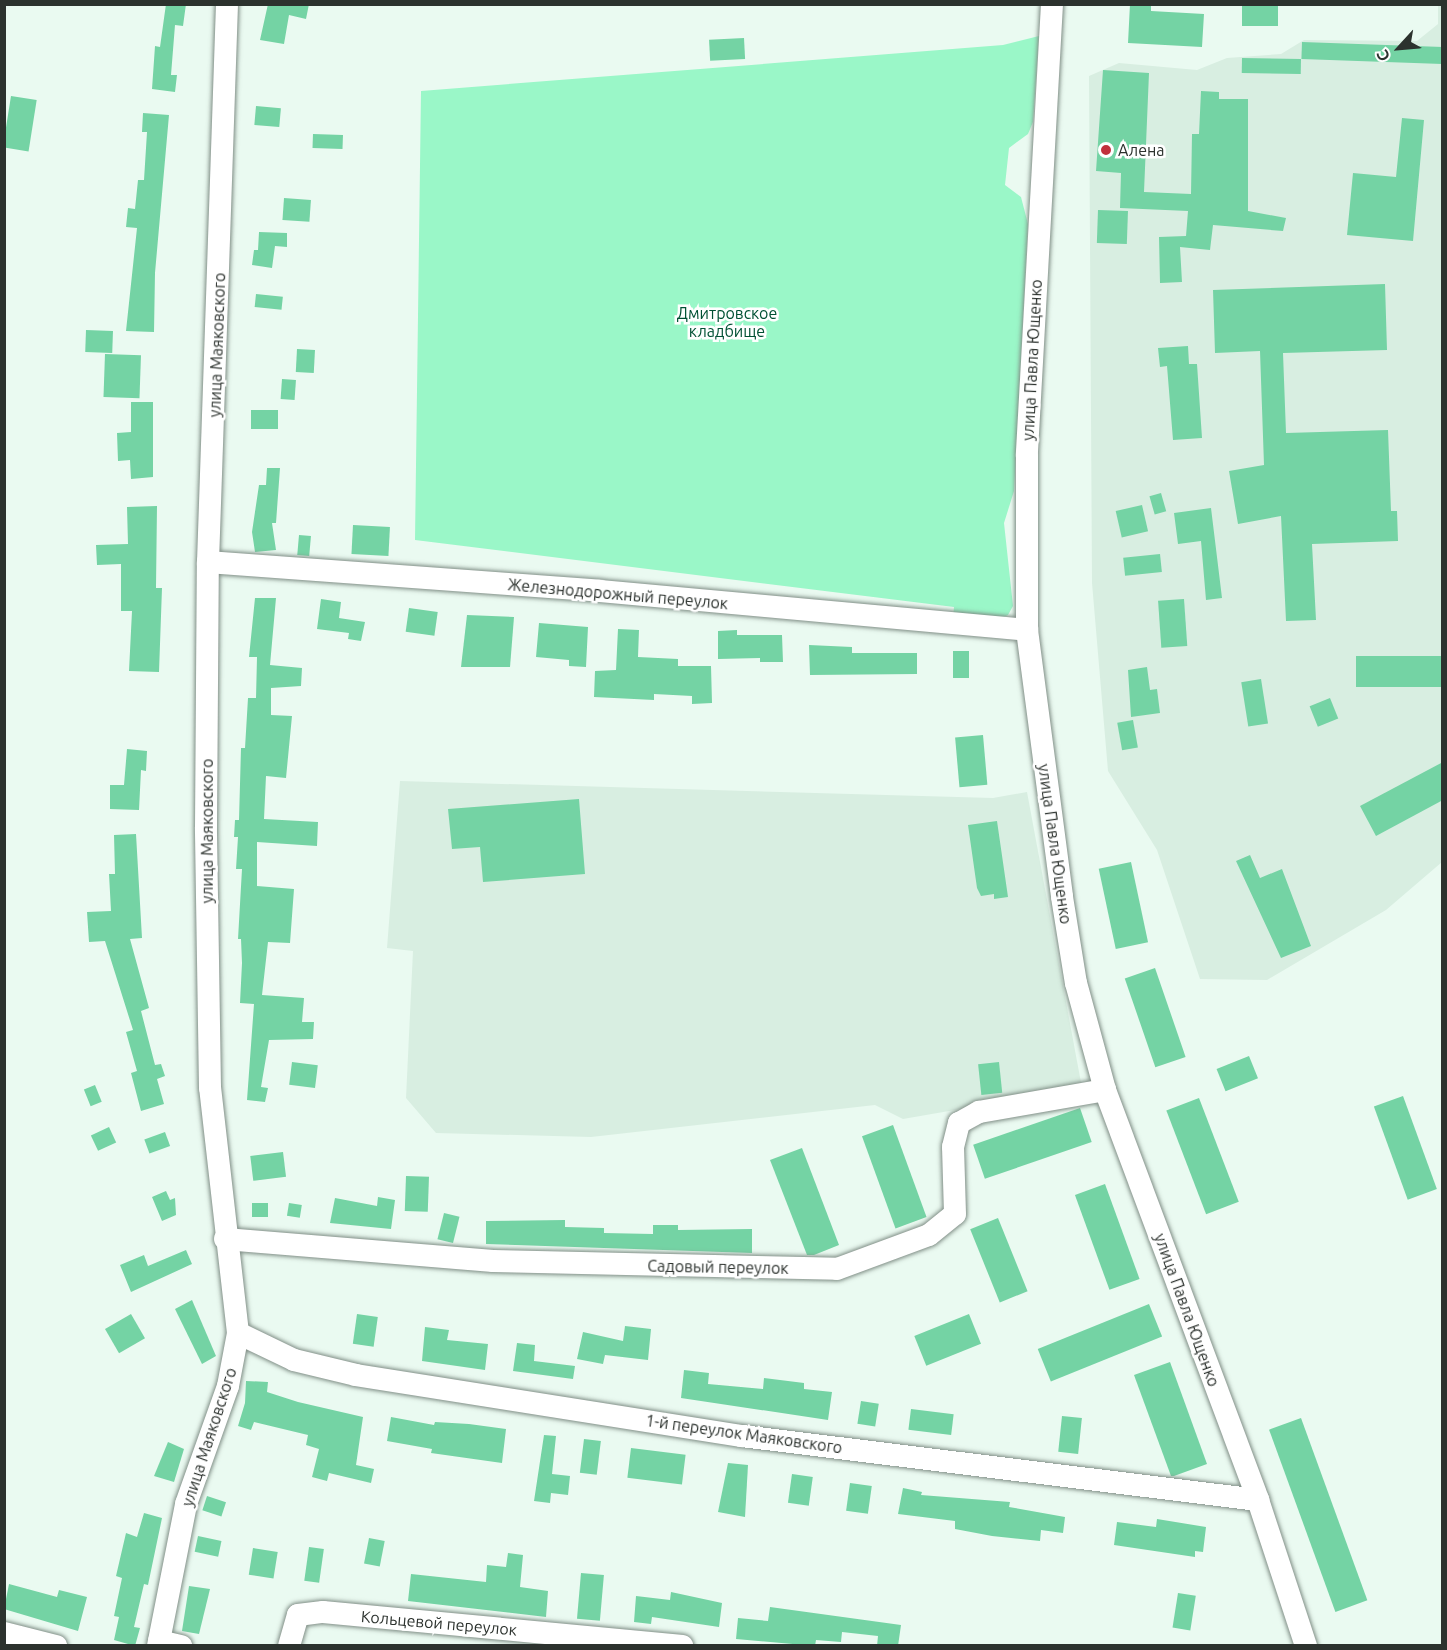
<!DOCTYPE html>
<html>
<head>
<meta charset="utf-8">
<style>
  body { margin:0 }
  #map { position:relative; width:1447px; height:1650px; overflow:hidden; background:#eafaf1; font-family:Ubuntu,sans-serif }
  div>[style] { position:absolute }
  .built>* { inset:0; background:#d8eee1 }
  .green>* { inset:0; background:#9af7c8 }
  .building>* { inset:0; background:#74d3a4; transform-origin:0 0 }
  .roads { filter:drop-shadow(0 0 2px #818f87) drop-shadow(0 0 2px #818f87) }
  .minor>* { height:22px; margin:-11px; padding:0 11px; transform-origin:11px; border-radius:11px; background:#fff }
  .dots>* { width:16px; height:16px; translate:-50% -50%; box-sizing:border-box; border:3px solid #fff; border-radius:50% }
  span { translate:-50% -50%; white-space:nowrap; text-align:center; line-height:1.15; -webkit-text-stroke:5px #fff; paint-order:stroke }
  .poi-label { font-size:16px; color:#2c322e }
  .left { translate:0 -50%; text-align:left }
  .park-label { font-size:16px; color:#005033 }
  .street-label { font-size:16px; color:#2c322e }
  .frame { position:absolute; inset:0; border:6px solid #2c322e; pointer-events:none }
  .north { position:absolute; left:1369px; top:18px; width:60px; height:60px; -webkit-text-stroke:4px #fff; paint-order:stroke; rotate:244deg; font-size:16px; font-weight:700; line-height:24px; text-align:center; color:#2c322e }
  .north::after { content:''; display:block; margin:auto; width:21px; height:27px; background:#2c322e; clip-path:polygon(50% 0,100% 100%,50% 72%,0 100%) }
</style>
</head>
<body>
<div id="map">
  <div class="built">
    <div style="clip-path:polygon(1438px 5px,1442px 5px,1442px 862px,1386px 910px,1267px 980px,1200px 979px,1157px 850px,1108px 771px,1092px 583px,1089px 76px,1119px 63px,1197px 70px,1227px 58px,1281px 54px,1304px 40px,1417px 41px,1438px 24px)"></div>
    <div style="clip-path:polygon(400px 781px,993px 798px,1027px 792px,1082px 1088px,903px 1119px,875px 1105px,591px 1137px,436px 1133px,406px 1098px,413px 951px,387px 948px)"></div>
  </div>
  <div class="green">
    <div style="clip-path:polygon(1039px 36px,1033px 122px,1028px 134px,1009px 148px,1005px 185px,1021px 197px,1028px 224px,1014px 491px,1004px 523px,1013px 606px,1008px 615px,997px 620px,953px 618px,954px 607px,415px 540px,421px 91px,1003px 45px)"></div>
  </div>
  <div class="building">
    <div style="clip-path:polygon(166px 4px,186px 4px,183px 26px,175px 25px,171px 75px,177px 75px,175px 92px,152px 89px,155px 46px,160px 47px)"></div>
    <div style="clip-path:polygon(268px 4px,309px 4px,306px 19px,289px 15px,284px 44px,260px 40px)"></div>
    <div style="clip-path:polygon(1130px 4px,1151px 4px,1151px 11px,1204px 14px,1202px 47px,1128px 43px)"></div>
    <div style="left:1242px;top:4px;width:36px;height:22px"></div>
    <div style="left:744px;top:38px;width:21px;height:35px;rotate:87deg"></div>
    <div style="left:1302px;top:42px;width:141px;height:17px;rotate:2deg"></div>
    <div style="left:1242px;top:58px;width:59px;height:15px;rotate:1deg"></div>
    <div style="clip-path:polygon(1103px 70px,1149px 73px,1144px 192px,1191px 194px,1192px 134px,1199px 134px,1201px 91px,1219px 92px,1219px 99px,1248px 99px,1248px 211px,1286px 218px,1283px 231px,1213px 225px,1210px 250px,1180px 247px,1182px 282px,1160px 283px,1159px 237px,1186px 236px,1188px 211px,1120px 208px,1121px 173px,1096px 171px)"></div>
    <div style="left:11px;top:96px;width:26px;height:52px;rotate:9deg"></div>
    <div style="left:256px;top:106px;width:25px;height:19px;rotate:5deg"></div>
    <div style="clip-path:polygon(143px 113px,169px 115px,155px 273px,154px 332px,126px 331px,137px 228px,126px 227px,128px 208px,135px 209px,138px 180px,144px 180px,147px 132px,142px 132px)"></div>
    <div style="clip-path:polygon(1402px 118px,1424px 120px,1413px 241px,1347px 235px,1353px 173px,1396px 177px)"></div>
    <div style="left:313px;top:134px;width:30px;height:14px;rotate:2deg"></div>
    <div style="left:284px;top:198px;width:27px;height:22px;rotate:4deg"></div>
    <div style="left:1098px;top:210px;width:30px;height:33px;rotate:2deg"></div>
    <div style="clip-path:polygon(259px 232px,287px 233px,287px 247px,275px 246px,272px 268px,252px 265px,254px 250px,258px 250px)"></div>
    <div style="clip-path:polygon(1385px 284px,1387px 350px,1283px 353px,1286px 433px,1388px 430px,1391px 511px,1397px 511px,1398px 541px,1312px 544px,1316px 620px,1286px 621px,1281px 516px,1238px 524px,1229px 471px,1264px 465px,1260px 351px,1215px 353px,1213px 290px)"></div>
    <div style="left:256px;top:294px;width:27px;height:13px;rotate:6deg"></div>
    <div style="left:86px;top:330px;width:27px;height:22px;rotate:2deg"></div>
    <div style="clip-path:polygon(1188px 346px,1189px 364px,1197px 364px,1202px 438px,1173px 440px,1167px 366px,1160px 367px,1158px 348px)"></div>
    <div style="left:297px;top:349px;width:18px;height:23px;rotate:3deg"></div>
    <div style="left:105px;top:354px;width:36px;height:43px;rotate:2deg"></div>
    <div style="left:282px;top:379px;width:14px;height:20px;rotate:4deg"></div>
    <div style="clip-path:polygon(131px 402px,153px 402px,153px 477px,131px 479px,130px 460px,118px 461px,117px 433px,131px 432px)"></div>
    <div style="left:251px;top:410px;width:27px;height:19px"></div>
    <div style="clip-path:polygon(267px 468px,280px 468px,276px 523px,272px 523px,276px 550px,255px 552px,252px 532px,259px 485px,266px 485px)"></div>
    <div style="left:1161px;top:493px;width:19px;height:12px;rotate:74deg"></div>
    <div style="left:1142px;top:505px;width:27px;height:27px;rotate:77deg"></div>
    <div style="clip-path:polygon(157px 506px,156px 588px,162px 588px,159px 672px,129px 671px,132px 611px,121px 611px,121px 564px,97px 565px,96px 545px,128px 544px,127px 507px)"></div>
    <div style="clip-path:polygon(1211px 508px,1222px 598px,1206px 600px,1201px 541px,1178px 544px,1174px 513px)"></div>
    <div style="left:353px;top:525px;width:37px;height:29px;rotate:3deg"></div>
    <div style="left:299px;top:535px;width:12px;height:20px;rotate:5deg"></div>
    <div style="left:1160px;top:554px;width:18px;height:37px;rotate:84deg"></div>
    <div style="clip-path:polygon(255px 598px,276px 598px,270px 665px,302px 668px,301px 686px,271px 688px,271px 715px,292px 716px,286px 778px,266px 776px,264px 819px,318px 822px,317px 846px,257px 842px,257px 886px,294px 889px,290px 943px,268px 942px,262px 995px,304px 998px,302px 1022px,314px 1022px,313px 1039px,269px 1040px,261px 1087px,268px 1088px,265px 1102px,247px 1100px,254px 1004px,240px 1003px,242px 963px,241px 939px,238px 939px,242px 869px,236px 869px,238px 837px,234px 837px,235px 820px,239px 820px,241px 748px,245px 748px,248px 698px,256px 698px,257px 657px,249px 657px)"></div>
    <div style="clip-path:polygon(321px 599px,341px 602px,339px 618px,365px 622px,361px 641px,348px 639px,349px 633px,317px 629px)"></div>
    <div style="left:1184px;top:599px;width:47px;height:26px;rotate:86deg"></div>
    <div style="left:409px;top:608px;width:29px;height:24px;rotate:8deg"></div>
    <div style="clip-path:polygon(467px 615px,514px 617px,510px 667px,461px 667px)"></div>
    <div style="clip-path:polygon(539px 623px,588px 627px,586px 667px,569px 666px,569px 660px,536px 657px)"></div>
    <div style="clip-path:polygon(618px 629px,639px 630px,638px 657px,678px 659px,678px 666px,711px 666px,712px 703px,692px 704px,692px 696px,654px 694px,654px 700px,594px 697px,595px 671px,616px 670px)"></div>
    <div style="clip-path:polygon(737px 630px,737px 635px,782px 635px,783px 662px,760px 662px,760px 658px,718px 659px,718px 631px)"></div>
    <div style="clip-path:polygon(809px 645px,852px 647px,852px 653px,917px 653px,917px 674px,810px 675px)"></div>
    <div style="left:953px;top:651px;width:16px;height:27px"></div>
    <div style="left:1443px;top:656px;width:31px;height:87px;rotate:90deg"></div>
    <div style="clip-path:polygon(1147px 667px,1150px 690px,1157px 689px,1160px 713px,1131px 717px,1128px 670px)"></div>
    <div style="left:1261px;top:679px;width:45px;height:20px;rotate:81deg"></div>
    <div style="left:1330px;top:698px;width:22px;height:22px;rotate:68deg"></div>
    <div style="left:1133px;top:720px;width:28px;height:16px;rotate:80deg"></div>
    <div style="left:983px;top:735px;width:50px;height:28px;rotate:85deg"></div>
    <div style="clip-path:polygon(127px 749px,147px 751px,146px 771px,141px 770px,139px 810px,110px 809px,110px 785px,124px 785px)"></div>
    <div style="clip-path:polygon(1443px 762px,1443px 800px,1376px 836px,1360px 806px)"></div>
    <div style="clip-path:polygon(579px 799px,585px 874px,483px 882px,480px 847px,452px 849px,448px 809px)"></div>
    <div style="clip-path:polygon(997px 821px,1008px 897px,994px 899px,994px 894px,981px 896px,977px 888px,968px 825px)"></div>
    <div style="clip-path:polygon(136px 834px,142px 938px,130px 939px,149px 1008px,141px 1011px,155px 1065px,161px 1064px,165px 1076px,157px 1079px,164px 1104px,141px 1111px,131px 1073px,137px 1071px,126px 1032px,133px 1030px,105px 941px,89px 942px,87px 912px,111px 911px,109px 874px,115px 874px,114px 835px)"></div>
    <div style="clip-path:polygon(1250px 855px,1260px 878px,1282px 869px,1311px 946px,1281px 958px,1236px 861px)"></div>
    <div style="left:1131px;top:862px;width:82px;height:33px;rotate:78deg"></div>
    <div style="left:1155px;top:968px;width:94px;height:32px;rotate:71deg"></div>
    <div style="left:1249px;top:1056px;width:24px;height:35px;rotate:68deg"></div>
    <div style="left:292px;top:1062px;width:26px;height:23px;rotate:7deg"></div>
    <div style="left:999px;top:1062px;width:31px;height:21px;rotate:84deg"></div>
    <div style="left:95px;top:1085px;width:18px;height:12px;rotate:68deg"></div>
    <div style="left:1403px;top:1096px;width:99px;height:31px;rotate:70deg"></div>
    <div style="left:1199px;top:1098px;width:111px;height:35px;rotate:69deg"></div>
    <div style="left:1080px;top:1108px;width:36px;height:113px;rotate:71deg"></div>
    <div style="left:893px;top:1125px;width:98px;height:33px;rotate:70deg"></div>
    <div style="left:109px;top:1127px;width:17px;height:20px;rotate:65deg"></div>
    <div style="left:165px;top:1132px;width:15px;height:22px;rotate:70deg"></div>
    <div style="clip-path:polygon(802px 1148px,839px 1245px,814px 1255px,807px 1255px,770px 1160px)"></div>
    <div style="left:283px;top:1152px;width:25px;height:33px;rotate:83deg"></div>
    <div style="left:406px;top:1176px;width:23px;height:35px;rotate:2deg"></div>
    <div style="left:1105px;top:1184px;width:101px;height:32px;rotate:70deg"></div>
    <div style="clip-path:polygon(166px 1191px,170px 1200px,175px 1198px,176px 1215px,162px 1221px,152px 1197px)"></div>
    <div style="clip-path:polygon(378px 1197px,395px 1200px,391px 1229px,330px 1223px,335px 1198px,377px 1206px)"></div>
    <div style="left:268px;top:1203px;width:14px;height:16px;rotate:90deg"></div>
    <div style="left:289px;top:1203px;width:13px;height:13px;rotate:9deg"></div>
    <div style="left:444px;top:1213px;width:16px;height:27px;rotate:14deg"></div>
    <div style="left:998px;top:1218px;width:79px;height:30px;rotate:68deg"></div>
    <div style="clip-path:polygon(565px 1220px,565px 1227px,604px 1228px,604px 1233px,653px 1234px,653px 1225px,678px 1225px,678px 1230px,752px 1229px,752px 1253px,486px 1244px,486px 1221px)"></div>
    <div style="clip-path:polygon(186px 1250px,192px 1264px,131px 1292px,120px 1265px,144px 1255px,148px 1266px)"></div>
    <div style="clip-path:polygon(192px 1300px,216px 1356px,202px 1364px,175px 1309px)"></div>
    <div style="left:1149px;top:1304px;width:35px;height:120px;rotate:68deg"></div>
    <div style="left:131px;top:1314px;width:28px;height:30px;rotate:60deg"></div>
    <div style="left:357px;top:1314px;width:21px;height:30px;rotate:8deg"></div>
    <div style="left:969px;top:1314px;width:32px;height:59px;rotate:68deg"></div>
    <div style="clip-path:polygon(625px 1326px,651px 1329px,648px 1360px,605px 1355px,603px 1364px,577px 1359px,583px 1332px,623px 1341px)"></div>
    <div style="clip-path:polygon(425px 1327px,449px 1330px,447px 1340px,488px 1344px,485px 1370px,422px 1361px)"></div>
    <div style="clip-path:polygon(517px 1343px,535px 1345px,534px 1361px,575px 1366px,573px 1379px,513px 1371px)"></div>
    <div style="clip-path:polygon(1170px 1362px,1207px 1464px,1174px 1476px,1171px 1476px,1134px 1375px)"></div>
    <div style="clip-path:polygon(684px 1370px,709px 1373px,708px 1384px,763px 1389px,764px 1378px,804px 1383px,804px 1389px,832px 1392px,828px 1420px,681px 1398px)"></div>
    <div style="clip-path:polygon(246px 1381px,268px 1382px,267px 1392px,298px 1402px,363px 1417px,356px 1465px,374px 1469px,371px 1483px,329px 1473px,327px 1481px,312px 1477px,319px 1449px,306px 1445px,308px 1435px,254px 1422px,251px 1430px,238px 1426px,245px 1403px)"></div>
    <div style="left:861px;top:1401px;width:18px;height:23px;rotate:9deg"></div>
    <div style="left:911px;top:1409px;width:43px;height:21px;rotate:7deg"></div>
    <div style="left:1062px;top:1416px;width:20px;height:36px;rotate:6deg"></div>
    <div style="clip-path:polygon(391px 1417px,434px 1425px,435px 1422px,469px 1424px,506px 1429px,502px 1463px,431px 1453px,432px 1449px,387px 1441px)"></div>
    <div style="left:1301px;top:1418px;width:194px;height:34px;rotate:70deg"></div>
    <div style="clip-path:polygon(544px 1435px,556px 1436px,552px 1474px,570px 1476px,568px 1495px,551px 1493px,550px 1503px,534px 1501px)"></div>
    <div style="left:584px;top:1439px;width:17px;height:34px;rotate:7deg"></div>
    <div style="clip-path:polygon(168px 1442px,184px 1449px,174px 1482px,154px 1476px)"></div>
    <div style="left:631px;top:1448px;width:55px;height:30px;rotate:7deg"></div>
    <div style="clip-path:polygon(728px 1463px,748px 1465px,745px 1517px,718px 1512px)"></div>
    <div style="left:792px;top:1474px;width:21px;height:29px;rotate:8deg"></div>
    <div style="left:850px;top:1483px;width:22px;height:28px;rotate:8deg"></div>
    <div style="clip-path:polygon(903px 1488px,922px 1492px,921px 1495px,1010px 1502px,1009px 1507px,1065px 1517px,1063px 1533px,1041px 1530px,1040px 1541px,992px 1536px,955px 1529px,955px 1521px,898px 1514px)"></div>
    <div style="left:207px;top:1496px;width:20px;height:15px;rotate:18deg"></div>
    <div style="clip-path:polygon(144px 1513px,162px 1518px,148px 1585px,144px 1584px,134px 1627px,140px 1628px,135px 1646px,114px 1640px,119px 1617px,114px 1616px,122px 1578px,116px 1576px,126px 1533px,137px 1537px)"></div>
    <div style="clip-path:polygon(1157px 1519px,1206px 1527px,1203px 1552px,1195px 1551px,1195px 1557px,1114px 1545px,1117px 1522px,1156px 1527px)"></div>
    <div style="left:198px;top:1536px;width:24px;height:16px;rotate:12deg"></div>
    <div style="left:369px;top:1538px;width:16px;height:26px;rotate:11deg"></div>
    <div style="left:309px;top:1547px;width:15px;height:34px;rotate:8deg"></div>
    <div style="left:253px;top:1548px;width:25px;height:27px;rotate:9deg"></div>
    <div style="clip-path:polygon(508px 1553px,523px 1555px,520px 1587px,548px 1591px,546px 1617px,408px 1601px,411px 1574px,486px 1582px,487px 1565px,506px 1567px)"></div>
    <div style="left:581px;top:1573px;width:23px;height:46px;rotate:5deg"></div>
    <div style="clip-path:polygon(9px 1584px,57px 1597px,59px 1590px,87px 1597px,78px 1631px,4px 1609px)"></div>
    <div style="clip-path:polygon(189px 1586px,210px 1589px,199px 1634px,182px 1631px)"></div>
    <div style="clip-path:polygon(671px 1592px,722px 1603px,719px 1627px,652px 1617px,651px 1624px,634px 1622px,636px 1596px,670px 1600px)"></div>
    <div style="left:1178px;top:1593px;width:18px;height:35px;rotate:9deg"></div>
    <div style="clip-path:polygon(770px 1607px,901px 1625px,898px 1646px,877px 1646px,878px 1636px,842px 1632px,841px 1642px,816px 1640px,815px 1646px,736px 1639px,738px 1618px,768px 1621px)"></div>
  </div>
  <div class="roads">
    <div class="minor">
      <div style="left:1052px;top:4px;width:452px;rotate:93.2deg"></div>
      <div style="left:1027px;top:455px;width:175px;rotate:90deg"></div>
      <div style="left:1027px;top:630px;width:269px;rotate:82.5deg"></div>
      <div style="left:1062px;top:897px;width:87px;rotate:80.8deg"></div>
      <div style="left:1076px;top:983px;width:111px;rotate:74.8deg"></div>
      <div style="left:1105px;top:1090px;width:438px;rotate:69.5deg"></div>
      <div style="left:1258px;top:1500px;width:154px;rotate:71.8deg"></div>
      <div style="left:208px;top:562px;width:393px;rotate:4.2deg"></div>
      <div style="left:600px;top:591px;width:429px;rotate:5.2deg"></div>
      <div style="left:225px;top:1239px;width:269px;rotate:4.7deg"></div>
      <div style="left:493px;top:1261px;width:344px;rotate:1.3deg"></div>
      <div style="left:837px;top:1269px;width:98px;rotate:-20.3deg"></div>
      <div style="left:929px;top:1235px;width:33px;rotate:-39deg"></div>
      <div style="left:955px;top:1214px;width:67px;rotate:-91.7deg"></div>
      <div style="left:953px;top:1147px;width:25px;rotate:-76deg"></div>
      <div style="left:959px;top:1123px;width:23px;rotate:-29deg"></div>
      <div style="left:979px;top:1112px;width:128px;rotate:-9.9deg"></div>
      <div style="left:238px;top:1333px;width:62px;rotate:25.7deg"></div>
      <div style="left:294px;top:1360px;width:64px;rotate:13.6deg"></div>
      <div style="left:356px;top:1375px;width:391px;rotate:9deg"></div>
      <div style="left:742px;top:1436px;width:520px;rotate:7.07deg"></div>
      <div style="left:4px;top:1633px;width:54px;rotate:14deg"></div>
      <div style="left:159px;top:1641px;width:23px;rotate:13deg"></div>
      <div style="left:158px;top:1646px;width:145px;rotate:-78.8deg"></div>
      <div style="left:186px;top:1504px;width:125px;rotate:-70.4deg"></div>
      <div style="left:228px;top:1386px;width:54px;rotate:-79.3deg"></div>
      <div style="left:238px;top:1333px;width:247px;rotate:-96.5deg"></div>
      <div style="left:210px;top:1088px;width:261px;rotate:-90.9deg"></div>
      <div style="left:206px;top:827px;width:265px;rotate:-89.6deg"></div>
      <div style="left:208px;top:562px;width:558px;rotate:-88.05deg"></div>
      <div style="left:289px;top:1646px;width:32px;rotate:-74deg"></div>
      <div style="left:298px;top:1615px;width:25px;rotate:-7deg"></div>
      <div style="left:323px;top:1612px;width:361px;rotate:5.4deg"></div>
    </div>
  </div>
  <div class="dots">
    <div style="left:1106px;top:150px;background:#c1303c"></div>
  </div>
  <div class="poi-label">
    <span class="left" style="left:1118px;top:150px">Алена</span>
  </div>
  <div class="park-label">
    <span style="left:727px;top:322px">Дмитровское<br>кладбище</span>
  </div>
  <div class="street-label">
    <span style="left:217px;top:345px;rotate:-88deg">улица Маяковского</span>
    <span style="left:1032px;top:360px;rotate:-87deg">улица Павла Ющенко</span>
    <span style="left:618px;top:594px;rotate:5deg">Железнодорожный переулок</span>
    <span style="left:207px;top:831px;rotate:-90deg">улица Маяковского</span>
    <span style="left:1055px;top:844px;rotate:82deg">улица Павла Ющенко</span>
    <span style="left:718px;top:1267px;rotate:1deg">Садовый переулок</span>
    <span style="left:1187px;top:1310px;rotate:70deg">улица Павла Ющенко</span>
    <span style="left:744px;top:1434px;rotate:8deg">1-й переулок Маяковского</span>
    <span style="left:209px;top:1437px;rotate:-72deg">улица Маяковского</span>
    <span style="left:439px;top:1623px;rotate:5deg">Кольцевой переулок</span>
  </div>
  <div class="frame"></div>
  <div class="north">С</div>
</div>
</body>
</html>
